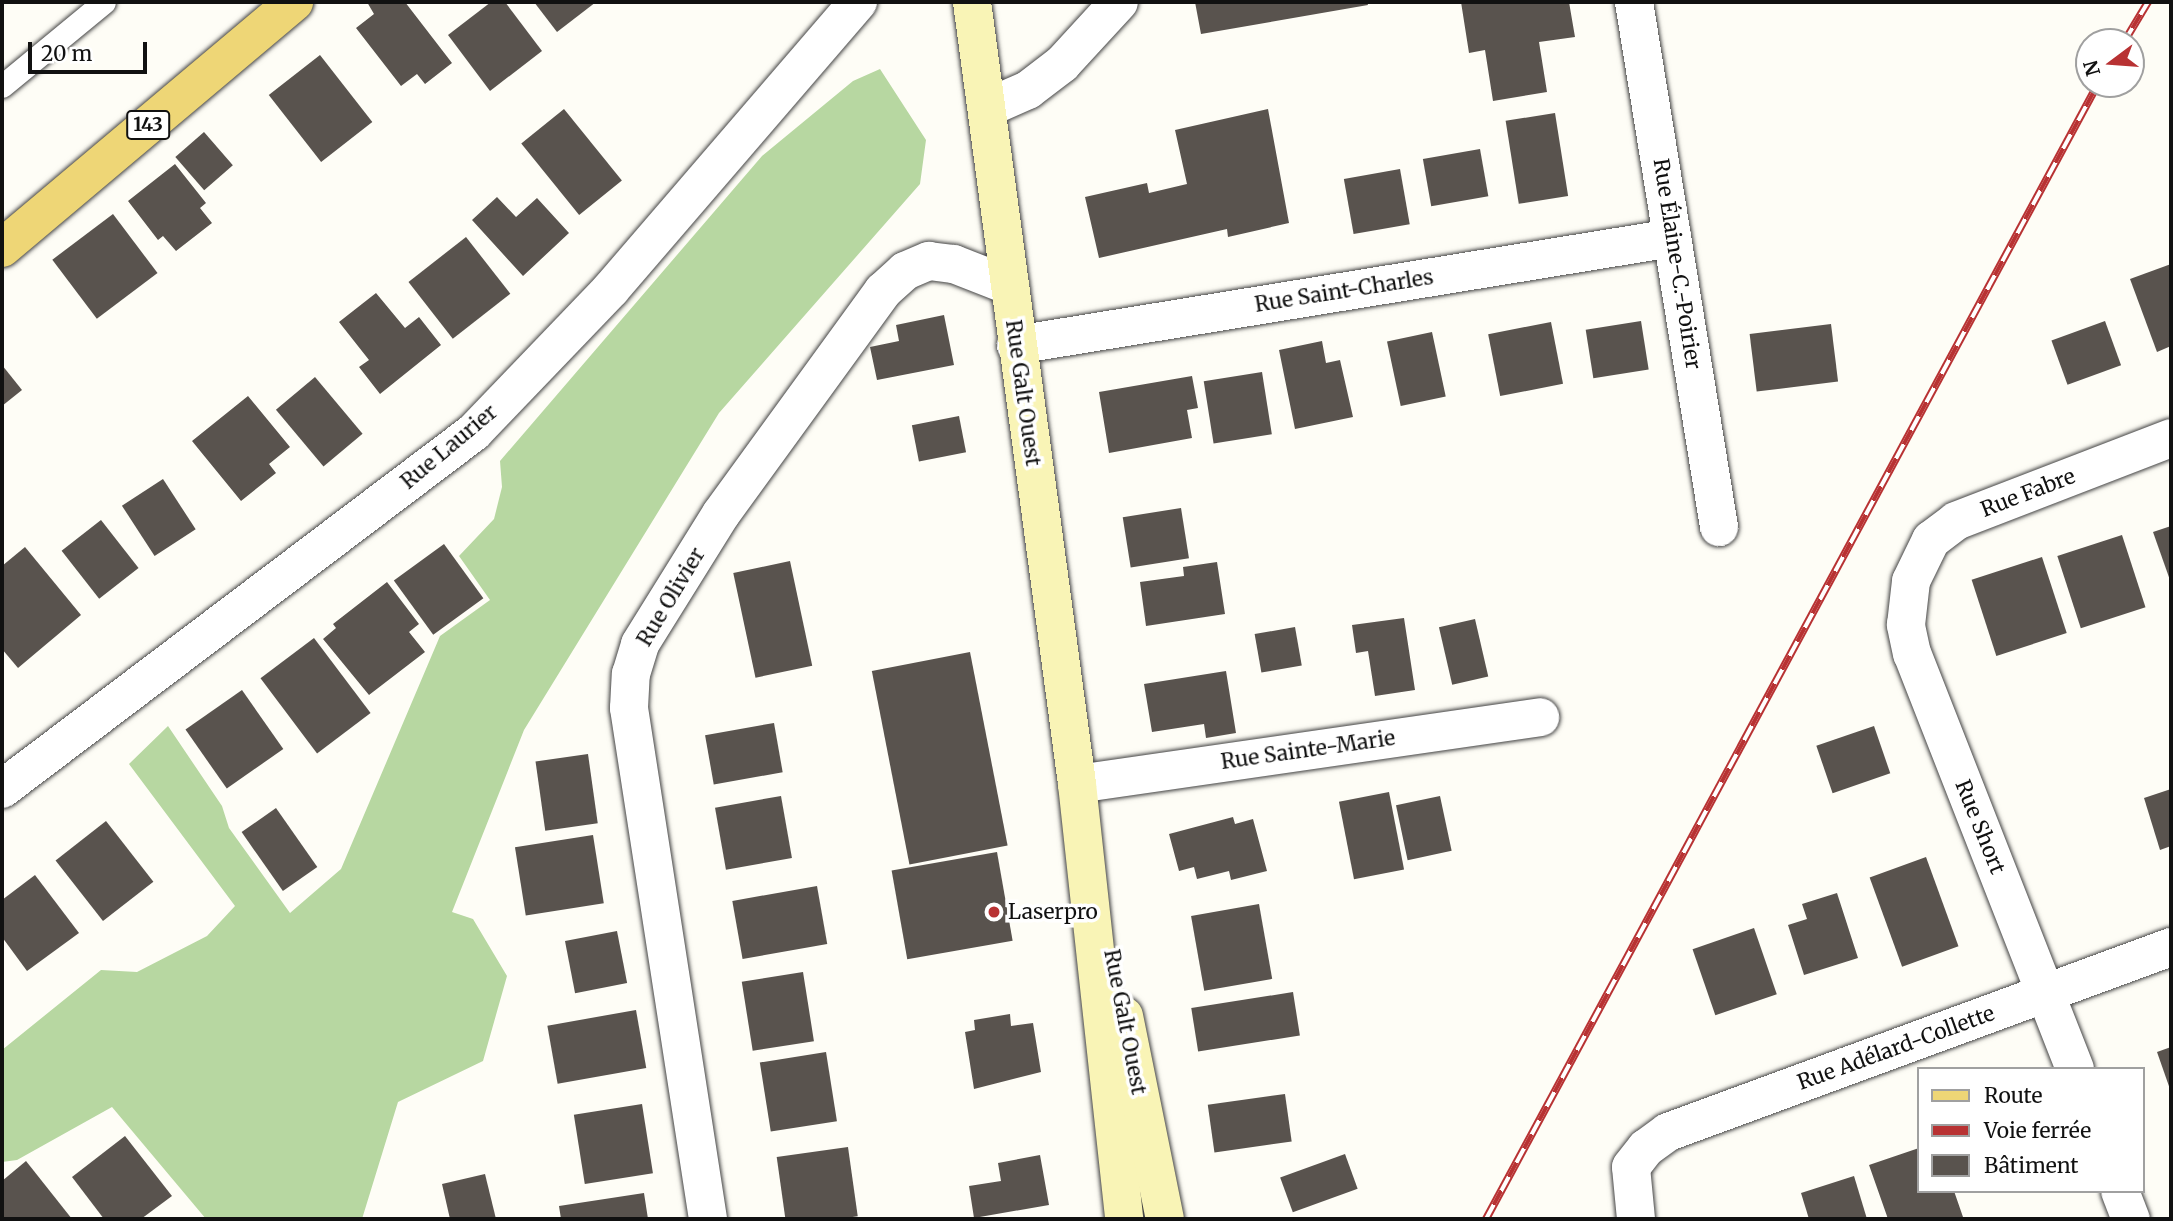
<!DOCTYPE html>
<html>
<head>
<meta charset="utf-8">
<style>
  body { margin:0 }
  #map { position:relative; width:2173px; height:1221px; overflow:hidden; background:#fefdf6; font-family:Merriweather,serif }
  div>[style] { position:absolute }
  .forest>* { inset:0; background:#b7d7a1 }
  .building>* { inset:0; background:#59534e; transform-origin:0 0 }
  .roads { filter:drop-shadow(0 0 2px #444) drop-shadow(0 0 2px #444) }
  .lane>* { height:23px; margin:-11.5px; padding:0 11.5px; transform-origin:11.5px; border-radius:11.5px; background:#fff }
  .street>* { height:38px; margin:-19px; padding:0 19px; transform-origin:19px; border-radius:19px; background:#fff }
  .secondary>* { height:38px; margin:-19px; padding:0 19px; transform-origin:19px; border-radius:19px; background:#f9f4b6 }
  .primary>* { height:38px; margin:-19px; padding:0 19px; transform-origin:19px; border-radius:19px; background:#eed676 }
  .rail>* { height:8px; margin-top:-4px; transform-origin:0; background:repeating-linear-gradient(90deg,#fff 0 16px,#b83233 0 32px); box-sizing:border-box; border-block:2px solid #b83233 }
  .dots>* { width:19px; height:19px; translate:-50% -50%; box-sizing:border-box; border:4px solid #fff; border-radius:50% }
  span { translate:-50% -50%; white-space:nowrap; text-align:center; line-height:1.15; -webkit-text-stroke:7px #fff; paint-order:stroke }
  .shield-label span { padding:2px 5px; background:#fff; border:2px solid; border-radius:5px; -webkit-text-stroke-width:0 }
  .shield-label { font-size:19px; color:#111; font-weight:700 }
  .street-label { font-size:21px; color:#111 }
  .poi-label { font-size:21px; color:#111 }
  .left { translate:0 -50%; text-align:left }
  .frame { position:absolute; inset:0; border:4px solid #111; pointer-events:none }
  .legend { position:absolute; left:1917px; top:1067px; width:228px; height:126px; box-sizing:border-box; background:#fff; border:2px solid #a0a0a0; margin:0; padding:9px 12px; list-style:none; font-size:21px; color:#111 }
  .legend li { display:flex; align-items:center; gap:14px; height:35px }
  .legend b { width:35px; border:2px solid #a0a0a0 }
  .north { position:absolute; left:2075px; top:28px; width:70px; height:70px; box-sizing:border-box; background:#fff; border:2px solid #a0a0a0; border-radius:50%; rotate:254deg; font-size:19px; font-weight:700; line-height:28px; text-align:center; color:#111 }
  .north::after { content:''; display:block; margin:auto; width:24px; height:32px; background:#b83233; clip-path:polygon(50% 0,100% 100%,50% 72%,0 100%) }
  .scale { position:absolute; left:28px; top:42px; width:119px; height:32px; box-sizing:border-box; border:4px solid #111; border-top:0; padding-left:9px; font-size:21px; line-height:24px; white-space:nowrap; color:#111; -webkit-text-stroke:5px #fff; paint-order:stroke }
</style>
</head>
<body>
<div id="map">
  <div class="forest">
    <div style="clip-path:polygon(880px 69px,926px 140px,920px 184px,719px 413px,524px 730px,452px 912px,473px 919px,507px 976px,483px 1061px,398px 1102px,362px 1219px,206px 1219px,112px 1107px,17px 1160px,2px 1162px,2px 1050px,101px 970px,137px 972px,207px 936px,235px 906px,129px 764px,168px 726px,222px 806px,229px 828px,290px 913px,341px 869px,440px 636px,490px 600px,459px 556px,494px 519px,502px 487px,500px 461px,762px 156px,853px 81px)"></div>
  </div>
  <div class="building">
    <div style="clip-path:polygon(367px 2px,405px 2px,452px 63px,425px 84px,417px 74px,401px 86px,356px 28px,374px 14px)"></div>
    <div style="clip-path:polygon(491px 2px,505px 2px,542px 51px,490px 91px,448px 35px)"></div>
    <div style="clip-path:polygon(534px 2px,596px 2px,557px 32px)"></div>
    <div style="clip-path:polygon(1195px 2px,1367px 2px,1368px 5px,1201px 34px)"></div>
    <div style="clip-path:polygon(1461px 2px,1569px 2px,1575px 37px,1539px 42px,1547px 92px,1493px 101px,1485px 50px,1469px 53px)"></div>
    <div style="left:320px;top:55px;width:85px;height:65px;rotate:52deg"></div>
    <div style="left:564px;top:109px;width:92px;height:55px;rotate:51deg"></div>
    <div style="clip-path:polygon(1268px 109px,1289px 223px,1228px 237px,1227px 229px,1099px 258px,1085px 197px,1147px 183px,1149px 193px,1187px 184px,1175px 130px)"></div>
    <div style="left:1555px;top:113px;width:84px;height:50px;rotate:81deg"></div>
    <div style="left:204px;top:132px;width:44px;height:38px;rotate:49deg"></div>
    <div style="left:1480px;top:149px;width:48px;height:58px;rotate:80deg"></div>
    <div style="clip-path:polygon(175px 164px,206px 203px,200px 208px,212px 223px,176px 251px,163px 236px,158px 240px,128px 201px)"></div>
    <div style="left:1400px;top:169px;width:56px;height:57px;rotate:80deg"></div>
    <div style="clip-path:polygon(497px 197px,516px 217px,537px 198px,569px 233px,523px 276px,472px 220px)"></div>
    <div style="left:113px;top:214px;width:74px;height:76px;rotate:53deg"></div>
    <div style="left:466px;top:237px;width:72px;height:73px;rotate:52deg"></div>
    <div style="clip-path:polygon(2171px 264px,2171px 346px,2157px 352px,2130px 279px)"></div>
    <div style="clip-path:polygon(376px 293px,405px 328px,419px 317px,441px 345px,380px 394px,359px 367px,369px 360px,339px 322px)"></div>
    <div style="clip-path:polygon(944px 315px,954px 365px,877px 380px,870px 347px,899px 341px,896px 325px)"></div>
    <div style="left:1641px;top:321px;width:49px;height:56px;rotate:81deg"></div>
    <div style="left:2105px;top:321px;width:47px;height:57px;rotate:70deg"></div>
    <div style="left:1551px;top:322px;width:63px;height:64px;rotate:79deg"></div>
    <div style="left:1831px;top:324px;width:58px;height:82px;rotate:83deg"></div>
    <div style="left:1432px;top:332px;width:66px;height:46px;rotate:78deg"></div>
    <div style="clip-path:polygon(1322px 341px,1326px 363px,1340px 360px,1353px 417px,1295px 429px,1279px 350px)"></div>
    <div style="clip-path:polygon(2px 365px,22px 390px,2px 406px)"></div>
    <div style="left:1262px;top:372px;width:63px;height:59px;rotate:81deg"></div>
    <div style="clip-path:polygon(1192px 376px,1198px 408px,1187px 410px,1192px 438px,1109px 453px,1099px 392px)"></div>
    <div style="left:315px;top:377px;width:74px;height:51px;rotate:50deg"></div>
    <div style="clip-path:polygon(248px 396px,290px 447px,269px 464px,276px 473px,241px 501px,192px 441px)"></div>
    <div style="left:959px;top:416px;width:37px;height:48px;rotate:79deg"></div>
    <div style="left:163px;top:479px;width:60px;height:49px;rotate:57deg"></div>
    <div style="left:1181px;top:508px;width:51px;height:59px;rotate:81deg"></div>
    <div style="left:101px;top:520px;width:61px;height:50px;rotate:52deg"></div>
    <div style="clip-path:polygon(2171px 526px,2171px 583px,2153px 532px)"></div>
    <div style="left:2122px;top:535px;width:76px;height:68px;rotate:72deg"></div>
    <div style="left:444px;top:544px;width:67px;height:62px;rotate:54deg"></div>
    <div style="clip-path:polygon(25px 547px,81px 615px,18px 668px,2px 649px,2px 566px)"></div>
    <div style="left:2042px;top:557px;width:80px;height:74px;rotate:72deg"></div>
    <div style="left:790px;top:561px;width:107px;height:58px;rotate:78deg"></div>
    <div style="clip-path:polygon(1217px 562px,1225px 614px,1146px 626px,1140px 582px,1184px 576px,1183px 567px)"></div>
    <div style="clip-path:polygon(387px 582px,419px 624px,409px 632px,425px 652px,369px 695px,323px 639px,336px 628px,333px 624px)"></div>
    <div style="clip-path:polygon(1404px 618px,1415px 690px,1375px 696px,1368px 651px,1356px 653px,1352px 625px)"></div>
    <div style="left:1475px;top:619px;width:59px;height:37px;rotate:77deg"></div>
    <div style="left:1295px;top:627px;width:39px;height:41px;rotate:80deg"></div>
    <div style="left:314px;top:638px;width:94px;height:67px;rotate:53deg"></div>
    <div style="left:970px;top:652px;width:197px;height:100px;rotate:79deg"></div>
    <div style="clip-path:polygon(1226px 671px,1236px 733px,1206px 738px,1204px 724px,1152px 732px,1144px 684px)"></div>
    <div style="left:242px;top:690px;width:72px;height:69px;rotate:55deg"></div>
    <div style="left:774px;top:723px;width:50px;height:70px;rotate:80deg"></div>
    <div style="left:1874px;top:726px;width:50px;height:61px;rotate:71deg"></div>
    <div style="left:588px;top:754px;width:70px;height:53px;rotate:82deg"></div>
    <div style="clip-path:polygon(2171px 789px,2171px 846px,2160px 850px,2144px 798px)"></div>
    <div style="left:1389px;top:792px;width:79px;height:51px;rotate:79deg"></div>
    <div style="left:781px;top:796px;width:63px;height:67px;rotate:80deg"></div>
    <div style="left:1440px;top:796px;width:56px;height:45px;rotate:78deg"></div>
    <div style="left:276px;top:808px;width:72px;height:42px;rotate:55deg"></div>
    <div style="clip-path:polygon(1233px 817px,1235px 824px,1253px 819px,1267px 871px,1231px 880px,1229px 871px,1197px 879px,1194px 867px,1179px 871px,1169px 834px)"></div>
    <div style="left:106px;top:821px;width:77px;height:64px;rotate:52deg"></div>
    <div style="left:593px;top:835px;width:69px;height:79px;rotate:81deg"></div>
    <div style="left:997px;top:852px;width:90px;height:107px;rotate:80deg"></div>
    <div style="left:1926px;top:857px;width:95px;height:60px;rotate:70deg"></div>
    <div style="clip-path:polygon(35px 875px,79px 933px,27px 971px,2px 937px,2px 900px)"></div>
    <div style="left:817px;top:886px;width:59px;height:86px;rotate:80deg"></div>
    <div style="clip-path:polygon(1837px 893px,1858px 958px,1804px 975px,1788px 925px,1807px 919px,1802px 904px)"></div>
    <div style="left:1259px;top:904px;width:76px;height:69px;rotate:80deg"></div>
    <div style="left:1754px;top:928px;width:70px;height:65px;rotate:71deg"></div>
    <div style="left:617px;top:931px;width:53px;height:53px;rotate:79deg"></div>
    <div style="left:803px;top:972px;width:70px;height:62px;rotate:81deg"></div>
    <div style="left:1293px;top:992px;width:44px;height:103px;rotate:81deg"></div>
    <div style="left:636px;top:1010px;width:59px;height:90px;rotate:80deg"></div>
    <div style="clip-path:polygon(1010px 1014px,1011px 1026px,1033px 1023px,1041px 1072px,974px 1089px,965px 1032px,975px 1030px,974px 1020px)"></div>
    <div style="clip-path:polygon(2171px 1047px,2171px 1092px,2157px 1052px)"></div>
    <div style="left:826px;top:1052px;width:70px;height:67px;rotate:81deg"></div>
    <div style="left:1285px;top:1094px;width:48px;height:78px;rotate:82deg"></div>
    <div style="left:642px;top:1104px;width:70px;height:69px;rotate:81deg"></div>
    <div style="clip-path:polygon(125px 1136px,172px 1196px,141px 1219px,104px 1219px,72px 1177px)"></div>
    <div style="left:848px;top:1147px;width:70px;height:72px;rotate:82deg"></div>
    <div style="clip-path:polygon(1919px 1148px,1919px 1191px,1954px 1191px,1963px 1217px,1888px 1219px,1869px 1165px)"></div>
    <div style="left:1345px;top:1154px;width:37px;height:69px;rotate:70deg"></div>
    <div style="clip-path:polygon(1040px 1155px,1049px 1205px,974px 1218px,969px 1186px,1001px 1181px,998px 1163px)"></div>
    <div style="clip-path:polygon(26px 1161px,72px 1219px,2px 1219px,2px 1181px)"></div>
    <div style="clip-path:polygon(485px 1174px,496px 1219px,450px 1219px,442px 1184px)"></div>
    <div style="clip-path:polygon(1854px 1176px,1867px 1219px,1809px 1219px,1801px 1193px)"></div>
    <div style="clip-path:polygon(644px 1193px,648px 1219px,561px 1219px,559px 1206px)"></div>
  </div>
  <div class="roads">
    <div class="lane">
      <div style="left:2px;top:86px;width:132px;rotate:-39.5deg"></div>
    </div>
    <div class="street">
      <div style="left:1634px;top:2px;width:532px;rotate:80.8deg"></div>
      <div style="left:987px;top:108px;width:45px;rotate:-23.7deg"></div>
      <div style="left:1028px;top:90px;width:43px;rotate:-37.4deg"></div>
      <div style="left:1062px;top:64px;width:84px;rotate:-47.4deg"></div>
      <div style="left:1016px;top:345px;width:665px;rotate:-9.26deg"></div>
      <div style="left:1077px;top:784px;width:468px;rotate:-8.2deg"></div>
      <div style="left:2px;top:789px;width:592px;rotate:-37.1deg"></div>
      <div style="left:474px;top:432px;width:198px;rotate:-46.2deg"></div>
      <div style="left:611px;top:289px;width:379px;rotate:-49.3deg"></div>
      <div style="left:2075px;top:1069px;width:446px;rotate:-111.4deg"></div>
      <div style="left:1912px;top:654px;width:30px;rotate:-102deg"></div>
      <div style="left:1906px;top:625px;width:44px;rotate:-83.5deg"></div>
      <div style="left:1911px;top:581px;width:46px;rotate:-64deg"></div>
      <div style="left:1931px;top:540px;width:31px;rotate:-37deg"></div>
      <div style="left:1956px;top:521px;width:230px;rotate:-21.1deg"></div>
      <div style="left:2120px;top:1191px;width:30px;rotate:69deg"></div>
      <div style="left:708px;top:1219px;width:517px;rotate:-98.79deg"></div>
      <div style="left:629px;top:708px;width:34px;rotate:-87deg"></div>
      <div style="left:631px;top:674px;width:31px;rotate:-73deg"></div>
      <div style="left:640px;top:644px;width:153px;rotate:-58.1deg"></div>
      <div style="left:721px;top:514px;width:276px;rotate:-54deg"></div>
      <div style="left:883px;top:291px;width:30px;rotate:-42deg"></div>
      <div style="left:905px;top:271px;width:26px;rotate:-23deg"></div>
      <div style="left:929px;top:261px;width:25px;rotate:7deg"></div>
      <div style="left:954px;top:264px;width:60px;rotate:21.4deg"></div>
      <div style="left:1636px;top:1219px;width:52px;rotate:-95.5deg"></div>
      <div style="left:1631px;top:1167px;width:24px;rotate:-52deg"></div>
      <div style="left:1646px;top:1148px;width:27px;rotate:-36deg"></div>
      <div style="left:1668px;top:1132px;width:536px;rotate:-20.19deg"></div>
    </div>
    <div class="secondary">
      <div style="left:972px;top:2px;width:789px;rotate:82.35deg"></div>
      <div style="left:1077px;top:784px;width:438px;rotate:83.8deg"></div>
      <div style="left:1124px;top:1016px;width:207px;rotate:78.6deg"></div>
    </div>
    <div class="primary">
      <div style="left:2px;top:248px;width:382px;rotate:-40.1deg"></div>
    </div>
  </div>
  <div class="rail">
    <div style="left:2124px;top:42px;width:47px;rotate:-59deg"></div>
    <div style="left:1486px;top:1219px;width:1289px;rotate:-61.67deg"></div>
  </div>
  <div class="dots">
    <div style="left:994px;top:912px;background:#b83233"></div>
  </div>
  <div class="shield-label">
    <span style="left:148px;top:125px">143</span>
  </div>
  <div class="street-label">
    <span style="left:1677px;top:264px;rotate:81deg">Rue Élaine-C.-Poirier</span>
    <span style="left:1344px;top:291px;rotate:-9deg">Rue Saint-Charles</span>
    <span style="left:1023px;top:393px;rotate:82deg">Rue Galt Ouest</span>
    <span style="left:449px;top:447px;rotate:-40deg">Rue Laurier</span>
    <span style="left:2028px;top:493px;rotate:-21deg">Rue Fabre</span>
    <span style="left:671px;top:597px;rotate:-59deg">Rue Olivier</span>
    <span style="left:1308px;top:750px;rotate:-8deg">Rue Sainte-Marie</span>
    <span style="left:1980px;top:827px;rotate:68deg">Rue Short</span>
    <span style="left:1125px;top:1022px;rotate:79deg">Rue Galt Ouest</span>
    <span style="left:1896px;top:1048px;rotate:-20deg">Rue Adélard-Collette</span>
  </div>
  <div class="poi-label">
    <span class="left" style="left:1008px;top:912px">Laserpro</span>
  </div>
  <div class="frame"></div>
  <ul class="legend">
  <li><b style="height:9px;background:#eed676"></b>Route</li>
  <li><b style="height:9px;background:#b83233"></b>Voie ferrée</li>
  <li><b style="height:19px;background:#59534e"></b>Bâtiment</li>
  </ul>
  <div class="north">N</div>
  <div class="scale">20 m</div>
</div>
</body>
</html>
